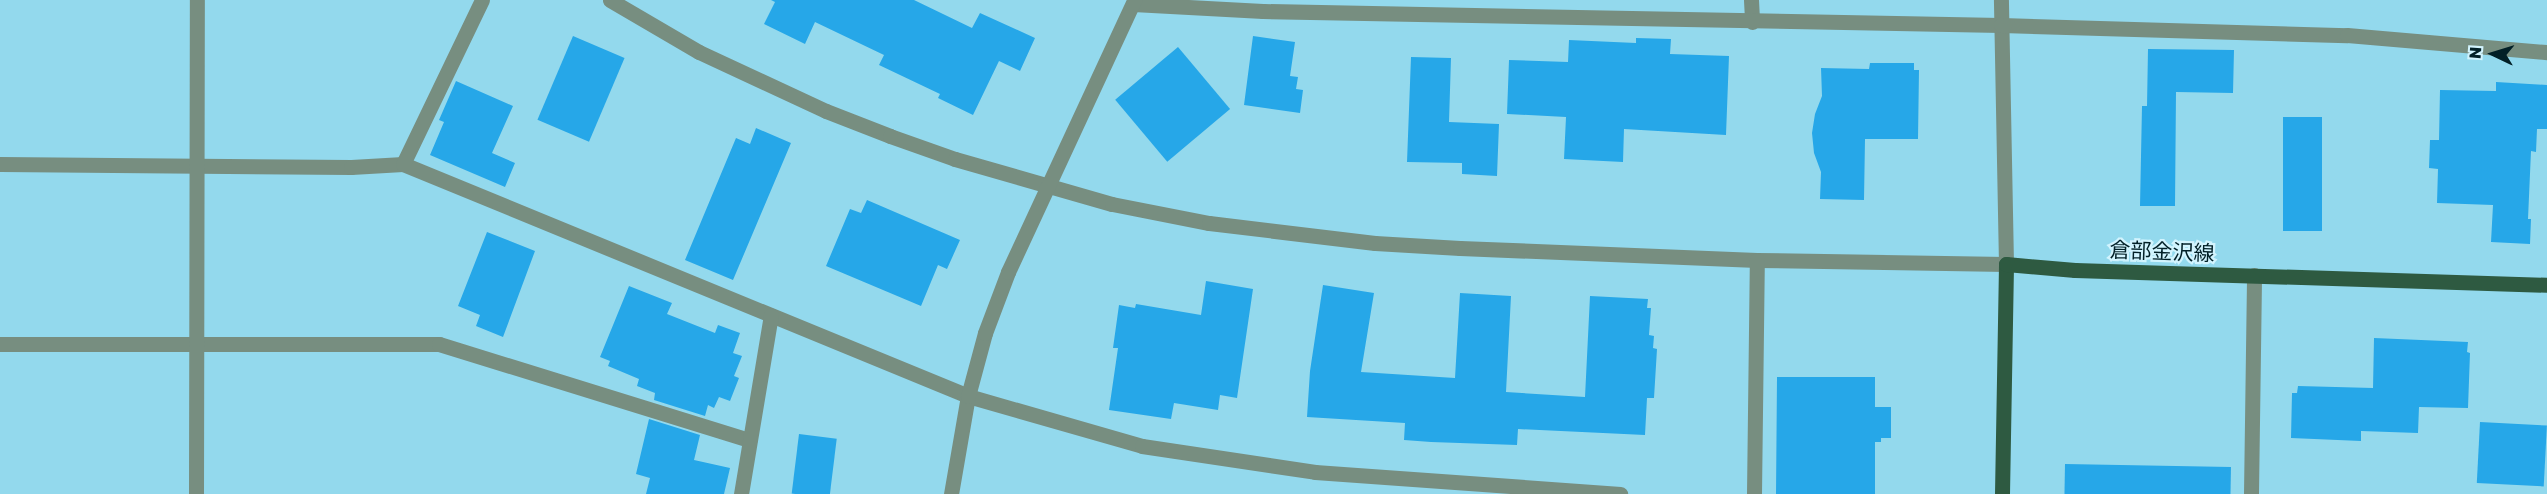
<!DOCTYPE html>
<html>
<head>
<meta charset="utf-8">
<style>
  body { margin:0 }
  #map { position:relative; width:2547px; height:494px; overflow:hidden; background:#93d9ed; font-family:"Golos Text","Noto Sans JP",sans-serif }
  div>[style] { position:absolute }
  .building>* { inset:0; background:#26a7e8; transform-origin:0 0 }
  .minor>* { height:15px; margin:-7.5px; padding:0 7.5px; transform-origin:7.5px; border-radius:7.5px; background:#778e80 }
  .major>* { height:15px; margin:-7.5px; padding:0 7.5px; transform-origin:7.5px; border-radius:7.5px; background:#2e5a41 }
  span { translate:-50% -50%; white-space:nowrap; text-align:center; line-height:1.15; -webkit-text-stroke:4.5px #d2f4fe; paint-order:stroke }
  .street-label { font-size:21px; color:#022027 }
  .north { position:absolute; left:2463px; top:24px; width:60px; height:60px; -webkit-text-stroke:4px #d2f4fe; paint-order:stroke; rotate:274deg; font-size:16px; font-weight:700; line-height:24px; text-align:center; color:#022027 }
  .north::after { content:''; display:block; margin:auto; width:21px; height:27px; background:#022027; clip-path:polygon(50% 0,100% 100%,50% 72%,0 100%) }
</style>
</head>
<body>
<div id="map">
  <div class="building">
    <div style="clip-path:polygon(771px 0,914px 0,972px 28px,980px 13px,1035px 38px,1020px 71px,999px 61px,973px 115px,938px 98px,940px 94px,879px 65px,884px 55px,815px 22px,805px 44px,764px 24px,775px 2px)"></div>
    <div style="left:573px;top:36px;width:56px;height:91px;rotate:23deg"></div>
    <div style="clip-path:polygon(1253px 36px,1295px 42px,1290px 76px,1298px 77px,1296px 89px,1303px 90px,1300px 113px,1244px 105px)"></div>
    <div style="clip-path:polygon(1636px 38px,1671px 39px,1670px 54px,1729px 56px,1726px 135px,1624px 129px,1623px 162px,1564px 159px,1566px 117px,1507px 114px,1509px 60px,1568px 62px,1569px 40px,1636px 43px)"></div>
    <div style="left:1178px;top:47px;width:81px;height:82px;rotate:50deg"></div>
    <div style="clip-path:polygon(2148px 49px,2234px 50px,2233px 93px,2176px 92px,2175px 206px,2140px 206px,2142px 106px,2147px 106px)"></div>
    <div style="clip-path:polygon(1411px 57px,1451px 58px,1449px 122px,1499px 124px,1497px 176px,1462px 174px,1462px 163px,1407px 162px)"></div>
    <div style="clip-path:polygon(1870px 63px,1914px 63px,1914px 70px,1919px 70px,1918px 139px,1865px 139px,1864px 200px,1820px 199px,1821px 172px,1814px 153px,1812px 133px,1815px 114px,1822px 96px,1821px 68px,1869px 69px)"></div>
    <div style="clip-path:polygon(456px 81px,513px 106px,492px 153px,515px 163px,505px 187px,430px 155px,444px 122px,439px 120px)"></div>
    <div style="clip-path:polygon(2496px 82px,2547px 85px,2547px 129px,2537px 129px,2536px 152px,2531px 151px,2528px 219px,2531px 219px,2530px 244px,2491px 242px,2493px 205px,2437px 203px,2438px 169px,2429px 168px,2430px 140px,2439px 140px,2440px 90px,2496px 91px)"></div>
    <div style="left:2283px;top:117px;width:39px;height:114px"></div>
    <div style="clip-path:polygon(756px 128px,791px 143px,733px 280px,685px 260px,736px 138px,750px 144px)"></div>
    <div style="clip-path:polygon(867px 200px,960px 240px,947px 269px,938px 265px,921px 306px,826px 266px,850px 209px,861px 213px)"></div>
    <div style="clip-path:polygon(487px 232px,535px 251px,503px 337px,476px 326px,480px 315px,458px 306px)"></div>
    <div style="clip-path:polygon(1206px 281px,1253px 289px,1237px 398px,1220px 395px,1218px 410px,1174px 403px,1171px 419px,1109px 410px,1118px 348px,1113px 348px,1119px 305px,1135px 308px,1136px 304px,1201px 315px)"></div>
    <div style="clip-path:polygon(1323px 285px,1374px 293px,1361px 372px,1455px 378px,1460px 293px,1511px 296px,1506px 392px,1585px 397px,1590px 296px,1648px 299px,1647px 308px,1651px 308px,1649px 335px,1654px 336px,1653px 348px,1657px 349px,1654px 398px,1647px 398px,1645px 435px,1518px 429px,1517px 445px,1431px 442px,1404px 440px,1405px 423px,1307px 417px,1310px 371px)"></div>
    <div style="clip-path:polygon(629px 286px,672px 303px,667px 314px,715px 333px,718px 325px,740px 333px,733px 353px,742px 356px,734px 376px,739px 378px,730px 401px,719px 397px,714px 408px,708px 405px,705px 416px,654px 400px,655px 393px,637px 386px,639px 379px,608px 366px,610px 361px,600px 357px)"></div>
    <div style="clip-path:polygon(2374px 338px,2468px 342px,2467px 352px,2470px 353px,2468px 408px,2419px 407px,2418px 433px,2361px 431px,2361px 441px,2291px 438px,2292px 393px,2297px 393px,2298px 386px,2373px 388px)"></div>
    <div style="clip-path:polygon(1777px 377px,1875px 377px,1875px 407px,1891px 407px,1891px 438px,1881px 438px,1881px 442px,1875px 442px,1875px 494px,1776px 494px)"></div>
    <div style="clip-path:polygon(649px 419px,700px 435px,694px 460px,730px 468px,724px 494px,646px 494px,650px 478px,636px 474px)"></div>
    <div style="left:2480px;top:422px;width:67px;height:61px;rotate:3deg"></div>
    <div style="left:799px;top:434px;width:38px;height:60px;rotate:7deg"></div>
    <div style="left:2065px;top:464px;width:166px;height:30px;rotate:1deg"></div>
  </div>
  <div class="minor">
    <div style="left:610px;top:0;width:103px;rotate:30.3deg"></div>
    <div style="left:699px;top:52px;width:140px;rotate:24.9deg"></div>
    <div style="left:826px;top:111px;width:69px;rotate:21.3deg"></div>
    <div style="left:890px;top:136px;width:69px;rotate:19.5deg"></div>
    <div style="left:955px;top:159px;width:163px;rotate:16deg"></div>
    <div style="left:1112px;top:204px;width:99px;rotate:11.1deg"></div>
    <div style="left:1209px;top:223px;width:167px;rotate:6.9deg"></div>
    <div style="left:1375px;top:243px;width:85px;rotate:3.4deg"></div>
    <div style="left:1460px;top:248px;width:297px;rotate:2.3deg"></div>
    <div style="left:1757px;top:260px;width:249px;rotate:0.9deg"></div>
    <div style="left:2006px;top:264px;width:264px;rotate:-91.1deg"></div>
    <div style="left:1751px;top:0;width:22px;rotate:87deg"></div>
    <div style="left:1133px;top:4px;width:130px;rotate:3.1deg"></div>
    <div style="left:1263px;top:11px;width:738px;rotate:1.09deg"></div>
    <div style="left:2001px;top:25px;width:346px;rotate:1.7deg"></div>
    <div style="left:2347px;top:35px;width:201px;rotate:4.9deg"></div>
    <div style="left:0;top:164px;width:351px;rotate:0.5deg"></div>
    <div style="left:351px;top:167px;width:52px;rotate:-3.3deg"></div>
    <div style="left:403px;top:164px;width:611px;rotate:22.32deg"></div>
    <div style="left:968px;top:396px;width:181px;rotate:16deg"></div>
    <div style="left:1142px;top:446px;width:175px;rotate:8.5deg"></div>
    <div style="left:1315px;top:472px;width:306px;rotate:4.1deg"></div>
    <div style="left:403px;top:164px;width:182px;rotate:-64.3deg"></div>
    <div style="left:0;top:344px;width:439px"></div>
    <div style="left:439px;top:344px;width:325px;rotate:17.2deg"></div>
    <div style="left:196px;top:494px;width:494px;rotate:-89.9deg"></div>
    <div style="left:741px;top:494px;width:181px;rotate:-80.5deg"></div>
    <div style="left:951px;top:494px;width:99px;rotate:-80.2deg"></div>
    <div style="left:968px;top:396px;width:65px;rotate:-74.9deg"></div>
    <div style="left:985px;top:333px;width:65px;rotate:-69.3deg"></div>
    <div style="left:1008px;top:272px;width:300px;rotate:-65.1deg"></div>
    <div style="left:1754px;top:494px;width:234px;rotate:-89.3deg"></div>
    <div style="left:2251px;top:494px;width:219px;rotate:-89.2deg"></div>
  </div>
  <div class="major">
    <div style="left:2002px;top:494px;width:230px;rotate:-89deg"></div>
    <div style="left:2006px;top:264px;width:69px;rotate:5deg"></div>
    <div style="left:2075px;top:270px;width:472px;rotate:1.8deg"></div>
  </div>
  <div class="street-label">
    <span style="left:2162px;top:251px;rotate:2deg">倉部金沢線</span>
  </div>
  <div class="north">N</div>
</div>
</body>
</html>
